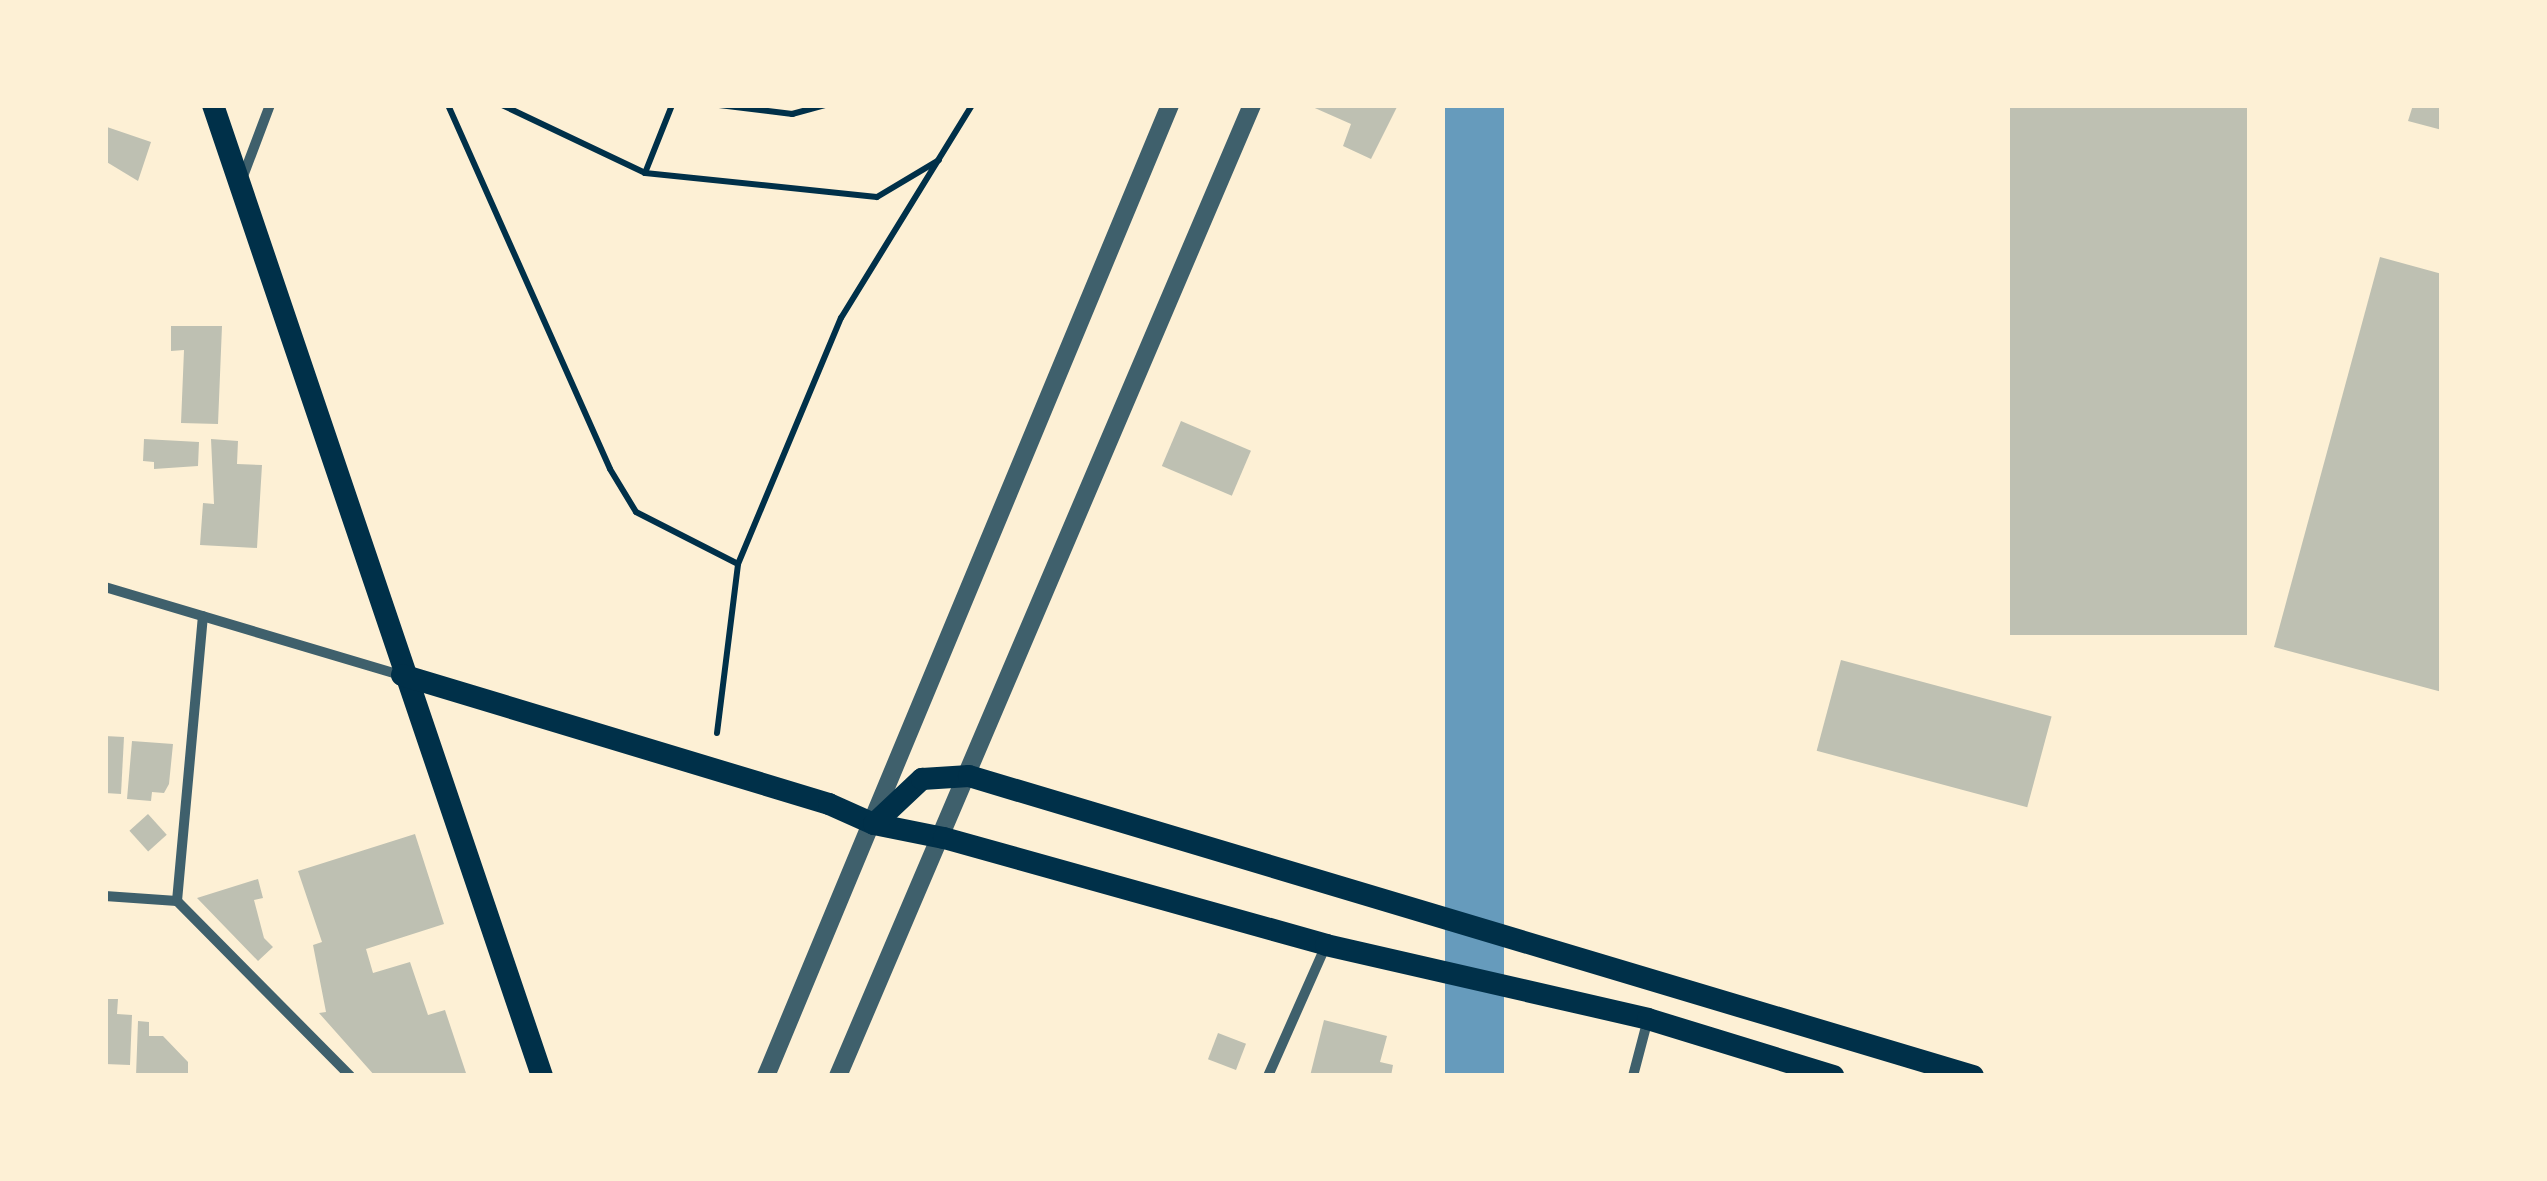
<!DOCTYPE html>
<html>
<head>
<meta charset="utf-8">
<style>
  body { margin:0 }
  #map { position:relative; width:2547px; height:1181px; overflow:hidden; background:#fdf0d5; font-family:Ubuntu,sans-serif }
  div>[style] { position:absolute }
  .water>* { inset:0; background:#669bbc; transform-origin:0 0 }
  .building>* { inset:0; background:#bec0b2; transform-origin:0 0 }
  .path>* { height:6px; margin:-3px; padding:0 3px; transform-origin:3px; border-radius:3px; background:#003049 }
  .minor>* { height:10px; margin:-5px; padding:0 5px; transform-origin:5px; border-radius:5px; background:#3f606c }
  .tertiary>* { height:18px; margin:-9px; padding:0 9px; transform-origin:9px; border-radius:9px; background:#3f606c }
  .trunk>* { height:22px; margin:-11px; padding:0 11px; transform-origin:11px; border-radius:11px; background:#003049 }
  span { translate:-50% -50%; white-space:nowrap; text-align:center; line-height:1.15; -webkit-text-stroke:8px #fdf0d5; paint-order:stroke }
  .frame { position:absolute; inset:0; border:108px solid #fdf0d5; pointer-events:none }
</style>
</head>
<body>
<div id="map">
  <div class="water">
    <div style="left:1445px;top:105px;width:59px;height:1054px"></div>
  </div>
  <div class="building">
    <div style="clip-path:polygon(1308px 105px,1398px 105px,1371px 159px,1343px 146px,1351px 124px)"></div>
    <div style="left:2010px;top:105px;width:237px;height:530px"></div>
    <div style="clip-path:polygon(2413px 105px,2442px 105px,2442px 130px,2408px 121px)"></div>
    <div style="clip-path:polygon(107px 127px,151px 142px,138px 181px,105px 161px)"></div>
    <div style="clip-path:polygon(2380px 257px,2442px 274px,2442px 692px,2274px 647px)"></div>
    <div style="clip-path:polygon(171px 326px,222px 326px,218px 424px,181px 423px,184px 350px,171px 351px)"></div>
    <div style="left:1181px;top:421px;width:76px;height:49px;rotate:23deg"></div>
    <div style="clip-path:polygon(144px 439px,199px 442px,198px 466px,154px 469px,154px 462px,143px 461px)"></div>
    <div style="clip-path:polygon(211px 439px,238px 441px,237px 464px,262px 465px,257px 548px,200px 545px,203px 503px,214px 504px)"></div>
    <div style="left:1841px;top:660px;width:218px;height:94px;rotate:15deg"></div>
    <div style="clip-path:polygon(105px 736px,124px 737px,121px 794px,105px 793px)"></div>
    <div style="clip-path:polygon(132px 741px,173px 744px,169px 784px,164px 793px,152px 792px,151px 801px,127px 799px)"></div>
    <div style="left:148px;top:814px;width:28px;height:25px;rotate:48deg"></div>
    <div style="clip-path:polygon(415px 834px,444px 924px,366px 949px,373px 973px,410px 962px,428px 1015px,445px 1010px,467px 1076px,375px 1076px,319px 1013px,326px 1012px,313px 945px,322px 942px,298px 871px)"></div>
    <div style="clip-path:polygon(258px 879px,263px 898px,254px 900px,264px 938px,273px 947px,258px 961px,197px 898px)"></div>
    <div style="clip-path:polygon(105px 999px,118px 999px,117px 1014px,132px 1015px,130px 1065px,105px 1064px)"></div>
    <div style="clip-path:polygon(1324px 1020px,1387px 1036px,1380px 1062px,1393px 1065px,1391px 1076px,1310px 1076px)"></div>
    <div style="clip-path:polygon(138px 1021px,149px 1022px,149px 1036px,163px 1036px,188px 1062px,188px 1076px,136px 1076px)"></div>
    <div style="left:1218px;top:1033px;width:30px;height:28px;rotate:21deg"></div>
  </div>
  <div class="path">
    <div style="left:448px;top:105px;width:398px;rotate:66deg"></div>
    <div style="left:610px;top:469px;width:50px;rotate:58.8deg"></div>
    <div style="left:636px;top:512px;width:114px;rotate:27deg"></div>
    <div style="left:502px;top:105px;width:158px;rotate:25.4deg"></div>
    <div style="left:645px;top:173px;width:233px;rotate:5.9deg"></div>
    <div style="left:877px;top:197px;width:72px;rotate:-30.8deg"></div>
    <div style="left:719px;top:105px;width:74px;rotate:7deg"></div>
    <div style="left:792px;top:114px;width:35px;rotate:-15deg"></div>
    <div style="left:645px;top:173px;width:73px;rotate:-68.3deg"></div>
    <div style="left:717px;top:733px;width:170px;rotate:-82.9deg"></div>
    <div style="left:738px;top:564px;width:267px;rotate:-67.3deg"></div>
    <div style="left:841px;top:318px;width:250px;rotate:-58.4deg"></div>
  </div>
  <div class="minor">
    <div style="left:242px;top:179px;width:79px;rotate:-69.3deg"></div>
    <div style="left:105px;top:587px;width:309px;rotate:16.6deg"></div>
    <div style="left:105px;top:896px;width:72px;rotate:4deg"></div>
    <div style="left:177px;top:901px;width:246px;rotate:45.3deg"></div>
    <div style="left:177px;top:901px;width:286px;rotate:-84.8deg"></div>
    <div style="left:1268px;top:1076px;width:143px;rotate:-66.1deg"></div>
    <div style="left:1633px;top:1076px;width:59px;rotate:-75.3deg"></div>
  </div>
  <div class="tertiary">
    <div style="left:766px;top:1076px;width:1052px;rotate:-67.41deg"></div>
    <div style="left:838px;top:1076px;width:1056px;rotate:-66.91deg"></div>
  </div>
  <div class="trunk">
    <div style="left:213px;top:105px;width:1025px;rotate:71.28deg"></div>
    <div style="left:402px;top:675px;width:446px;rotate:16.8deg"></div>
    <div style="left:829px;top:804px;width:49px;rotate:24deg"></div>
    <div style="left:874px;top:824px;width:71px;rotate:11.3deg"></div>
    <div style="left:944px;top:838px;width:397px;rotate:15.6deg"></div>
    <div style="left:1326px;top:945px;width:330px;rotate:12.9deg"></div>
    <div style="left:1648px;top:1019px;width:194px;rotate:17.1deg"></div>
    <div style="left:874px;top:824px;width:66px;rotate:-43.2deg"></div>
    <div style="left:922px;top:779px;width:47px;rotate:-3.7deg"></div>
    <div style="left:969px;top:776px;width:1048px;rotate:16.64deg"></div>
  </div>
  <div class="frame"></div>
</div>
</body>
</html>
